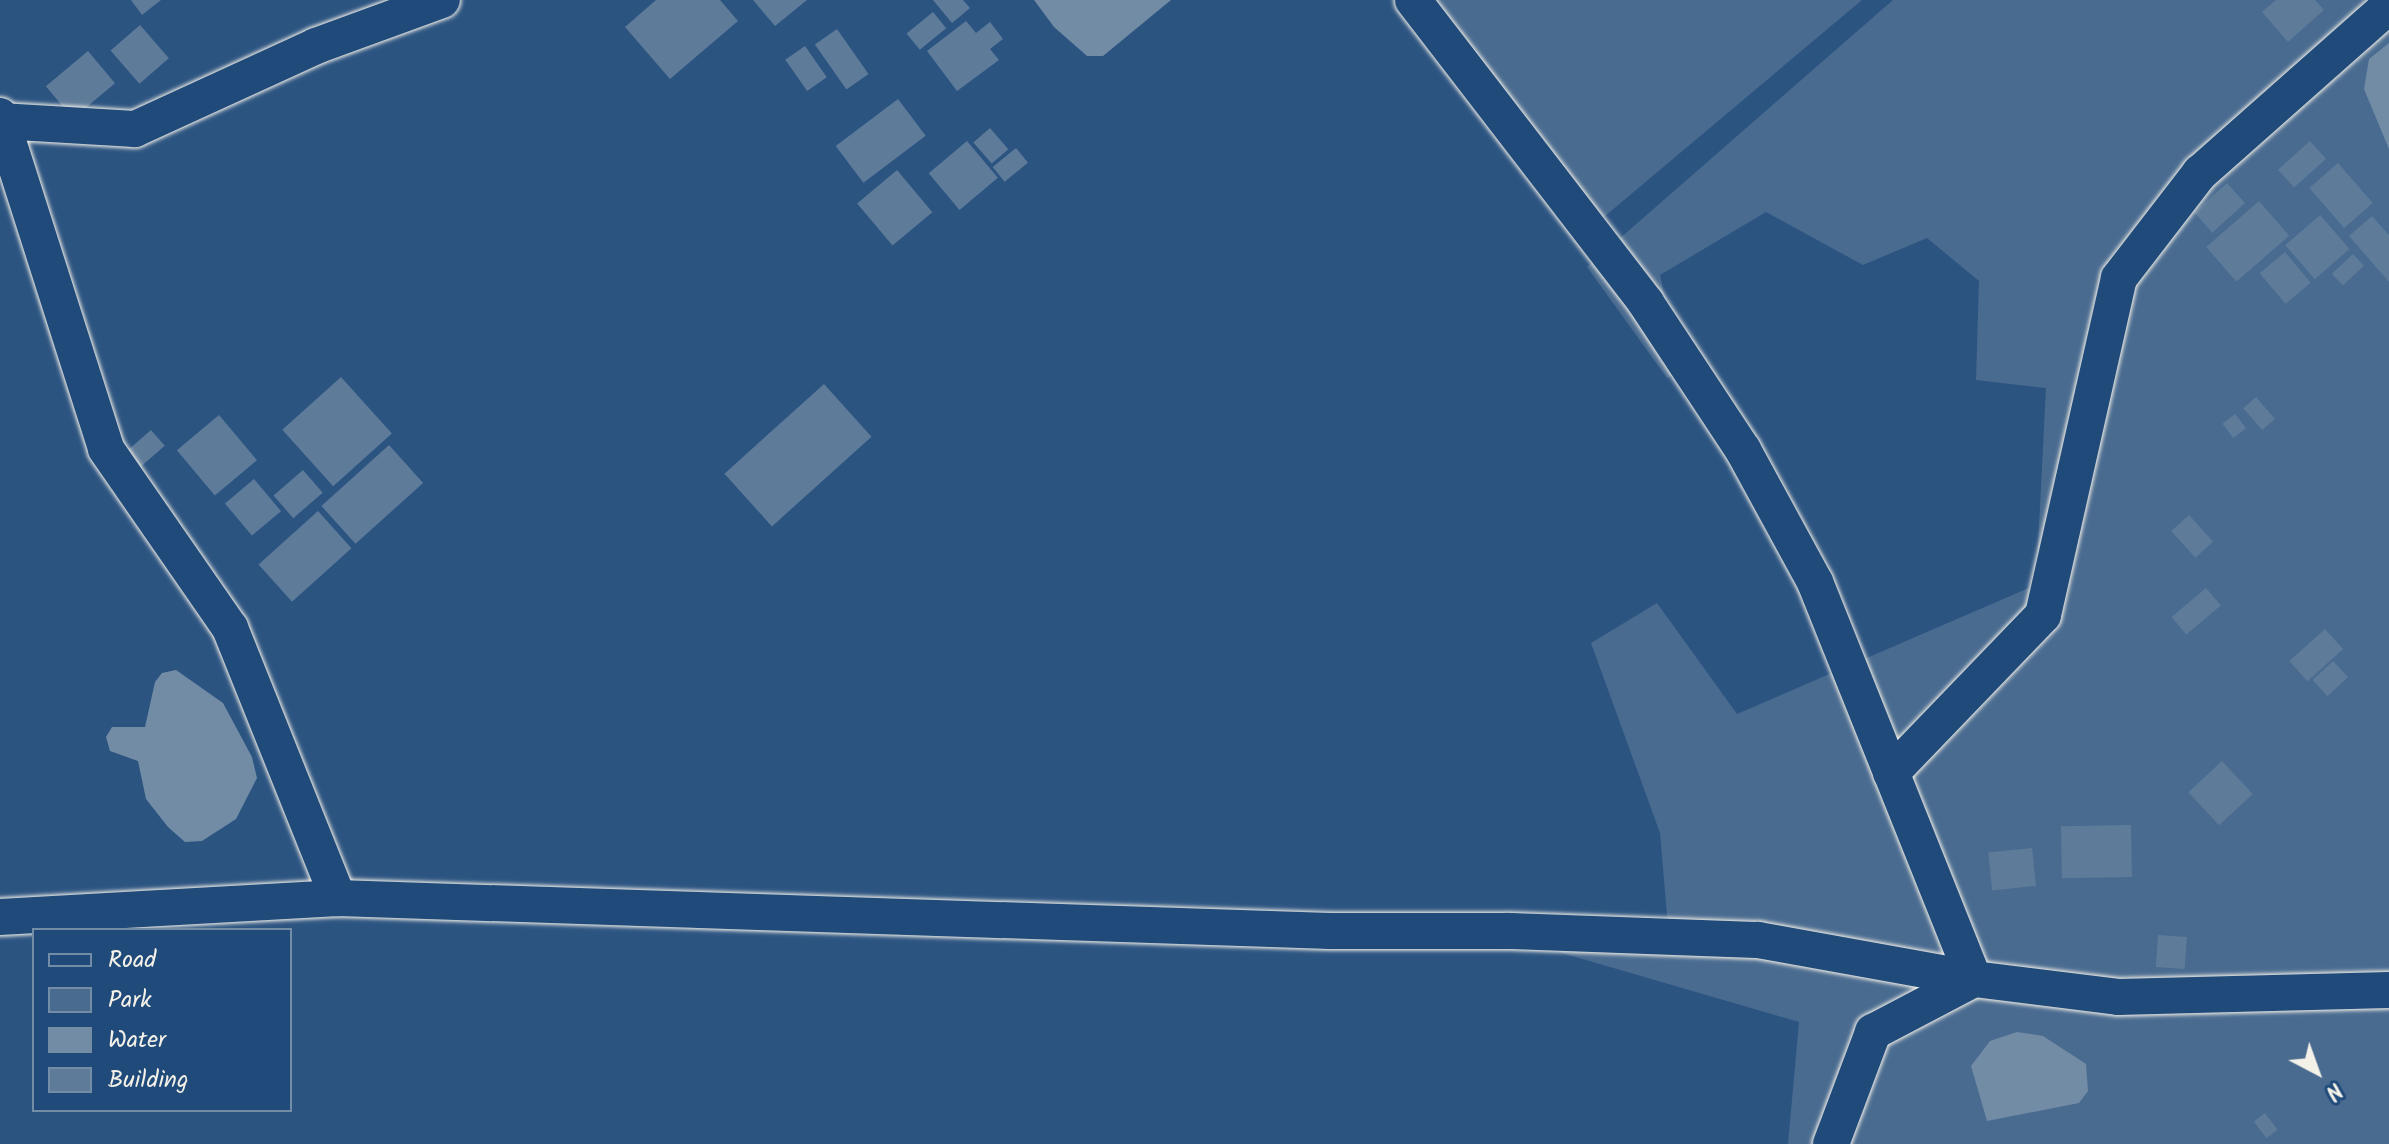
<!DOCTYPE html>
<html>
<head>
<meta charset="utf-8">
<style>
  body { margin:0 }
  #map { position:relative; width:2389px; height:1144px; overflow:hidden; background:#2c5481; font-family:Kalam,sans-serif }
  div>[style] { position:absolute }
  .green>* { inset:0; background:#496b90 }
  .water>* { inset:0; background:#738ca6 }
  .building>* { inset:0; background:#5e7b9a; transform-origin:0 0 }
  .roads { filter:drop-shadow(0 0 2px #f4f1e8) drop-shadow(0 0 2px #f4f1e8) }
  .minor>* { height:36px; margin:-18px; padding:0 18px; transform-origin:18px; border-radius:18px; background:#1f4a7a }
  span { translate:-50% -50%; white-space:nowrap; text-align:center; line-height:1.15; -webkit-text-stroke:8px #1f4a7a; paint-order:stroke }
  .legend { position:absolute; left:32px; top:928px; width:260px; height:184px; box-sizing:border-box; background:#1f4a7a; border:2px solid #748da6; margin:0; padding:10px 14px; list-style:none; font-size:24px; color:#f4f1e8 }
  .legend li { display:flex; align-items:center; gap:16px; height:40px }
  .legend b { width:40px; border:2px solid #748da6 }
  .north { position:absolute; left:2277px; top:1032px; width:80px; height:80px; -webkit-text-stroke:6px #1f4a7a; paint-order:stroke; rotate:139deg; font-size:22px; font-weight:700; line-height:32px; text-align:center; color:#f4f1e8 }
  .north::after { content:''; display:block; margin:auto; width:28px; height:36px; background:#f4f1e8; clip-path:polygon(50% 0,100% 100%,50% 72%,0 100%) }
</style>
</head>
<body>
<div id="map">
  <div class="green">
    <div style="clip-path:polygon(1425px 0,1862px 0,1592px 227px)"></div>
    <div style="clip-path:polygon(1893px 0,2389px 0,2389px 1144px,1788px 1144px,1799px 1022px,1562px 953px,1550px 944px,1668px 926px,1660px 833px,1591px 643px,1657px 603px,1737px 714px,2036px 585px,2046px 388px,1976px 380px,1979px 281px,1927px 238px,1863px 265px,1766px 212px,1660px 275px,1680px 372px,1667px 378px,1587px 267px)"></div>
  </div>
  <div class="water">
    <div style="clip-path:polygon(1034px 0,1171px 0,1103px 56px,1087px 56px,1054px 27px)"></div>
    <div style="clip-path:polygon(2389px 43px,2389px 149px,2364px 89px,2369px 59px)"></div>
    <div style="clip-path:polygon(176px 670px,223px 703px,252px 757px,257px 778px,236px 819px,202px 841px,185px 842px,168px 827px,146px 799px,138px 761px,110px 751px,106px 737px,112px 727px,145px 727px,155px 682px,162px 673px)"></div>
    <div style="clip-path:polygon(2017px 1032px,2043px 1036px,2086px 1064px,2088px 1091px,2079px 1103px,1987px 1121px,1971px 1066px,1990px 1041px)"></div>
  </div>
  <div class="building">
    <div style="clip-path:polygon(131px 0,161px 0,142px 15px)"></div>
    <div style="clip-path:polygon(656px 0,720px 0,738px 21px,670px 79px,625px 27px)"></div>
    <div style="clip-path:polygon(753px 0,807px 0,775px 26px)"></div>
    <div style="clip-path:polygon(933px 0,963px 0,970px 8px,952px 23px)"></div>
    <div style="clip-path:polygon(2276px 0,2315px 0,2324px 10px,2288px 42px,2262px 12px)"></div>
    <div style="left:933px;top:12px;width:21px;height:34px;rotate:51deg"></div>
    <div style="clip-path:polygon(966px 21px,976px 33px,990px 22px,1003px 39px,990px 49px,999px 60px,957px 91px,927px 51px)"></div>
    <div style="left:140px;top:25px;width:44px;height:39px;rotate:49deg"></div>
    <div style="left:837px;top:29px;width:55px;height:27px;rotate:55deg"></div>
    <div style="left:805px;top:46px;width:38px;height:24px;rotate:55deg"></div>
    <div style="left:88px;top:51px;width:42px;height:55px;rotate:50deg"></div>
    <div style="left:898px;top:99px;width:46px;height:78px;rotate:53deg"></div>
    <div style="left:990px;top:128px;width:28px;height:22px;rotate:49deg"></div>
    <div style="left:967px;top:141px;width:48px;height:50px;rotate:50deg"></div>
    <div style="left:2310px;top:141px;width:24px;height:43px;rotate:48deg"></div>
    <div style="left:1016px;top:148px;width:19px;height:30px;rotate:51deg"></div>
    <div style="left:2338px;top:163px;width:53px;height:38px;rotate:49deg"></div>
    <div style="left:897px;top:170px;width:55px;height:52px;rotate:50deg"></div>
    <div style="left:2227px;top:183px;width:27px;height:44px;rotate:48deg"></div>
    <div style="left:2259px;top:201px;width:46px;height:70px;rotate:49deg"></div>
    <div style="left:2320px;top:215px;width:45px;height:46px;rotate:49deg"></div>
    <div style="clip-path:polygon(2372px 216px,2389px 235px,2389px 282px,2349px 236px)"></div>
    <div style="left:2285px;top:252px;width:40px;height:33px;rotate:50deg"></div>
    <div style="left:2353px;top:254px;width:16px;height:29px;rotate:47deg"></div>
    <div style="left:341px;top:377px;width:76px;height:79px;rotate:48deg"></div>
    <div style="left:824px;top:384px;width:71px;height:134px;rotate:48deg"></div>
    <div style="left:2256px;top:397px;width:29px;height:17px;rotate:49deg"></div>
    <div style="left:2235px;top:414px;width:18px;height:16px;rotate:52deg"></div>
    <div style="left:219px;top:415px;width:59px;height:55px;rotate:50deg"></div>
    <div style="left:151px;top:430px;width:21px;height:35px;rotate:49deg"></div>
    <div style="left:389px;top:445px;width:51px;height:91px;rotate:48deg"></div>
    <div style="left:303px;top:470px;width:30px;height:39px;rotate:49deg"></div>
    <div style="left:254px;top:479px;width:42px;height:38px;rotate:50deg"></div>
    <div style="left:318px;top:511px;width:50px;height:80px;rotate:48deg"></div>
    <div style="left:2189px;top:515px;width:36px;height:24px;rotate:48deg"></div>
    <div style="left:2206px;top:588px;width:23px;height:45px;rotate:50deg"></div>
    <div style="left:2325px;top:629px;width:27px;height:48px;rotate:48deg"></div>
    <div style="left:2333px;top:661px;width:22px;height:28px;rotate:47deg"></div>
    <div style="left:2222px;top:761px;width:45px;height:46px;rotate:47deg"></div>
    <div style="left:2131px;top:825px;width:52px;height:70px;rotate:89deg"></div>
    <div style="left:2032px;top:848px;width:38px;height:44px;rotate:84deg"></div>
    <div style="left:2158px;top:935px;width:29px;height:32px;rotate:4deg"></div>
    <div style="left:2265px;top:1113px;width:21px;height:14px;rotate:53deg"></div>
  </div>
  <div class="roads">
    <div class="minor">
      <div style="left:1413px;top:0;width:382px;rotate:52.4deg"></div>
      <div style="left:1646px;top:303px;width:176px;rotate:56.6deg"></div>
      <div style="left:1743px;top:450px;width:150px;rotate:61.4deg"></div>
      <div style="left:1815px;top:582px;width:428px;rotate:68.2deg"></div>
      <div style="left:1974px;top:979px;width:145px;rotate:7.1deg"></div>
      <div style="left:2118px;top:997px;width:271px;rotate:-1.5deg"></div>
      <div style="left:0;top:116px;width:349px;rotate:72.3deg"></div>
      <div style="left:106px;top:449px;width:218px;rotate:55.3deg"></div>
      <div style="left:230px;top:628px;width:291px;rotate:68.2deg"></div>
      <div style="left:0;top:121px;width:135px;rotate:3.4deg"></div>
      <div style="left:135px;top:129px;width:199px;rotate:-24.6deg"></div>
      <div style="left:316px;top:46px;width:134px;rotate:-20.1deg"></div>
      <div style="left:1891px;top:773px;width:219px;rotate:-46.1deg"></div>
      <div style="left:2043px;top:615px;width:345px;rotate:-77.3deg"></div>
      <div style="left:2119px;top:278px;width:133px;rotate:-52.4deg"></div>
      <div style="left:2200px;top:173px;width:252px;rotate:-41.5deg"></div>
      <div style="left:0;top:917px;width:339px;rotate:-3.2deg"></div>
      <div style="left:338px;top:898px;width:993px;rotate:1.91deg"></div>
      <div style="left:1330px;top:931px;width:179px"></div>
      <div style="left:1509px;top:931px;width:249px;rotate:2.1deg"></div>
      <div style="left:1758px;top:940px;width:219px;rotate:10.2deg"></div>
      <div style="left:1831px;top:1144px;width:120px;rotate:-69.4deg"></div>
      <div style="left:1873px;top:1032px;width:114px;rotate:-27.7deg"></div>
    </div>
  </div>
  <ul class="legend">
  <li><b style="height:10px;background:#1f4a7a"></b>Road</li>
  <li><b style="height:22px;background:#496b90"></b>Park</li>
  <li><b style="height:22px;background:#738ca6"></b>Water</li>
  <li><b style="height:22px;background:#5e7b9a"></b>Building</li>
  </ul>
  <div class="north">N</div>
</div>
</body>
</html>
